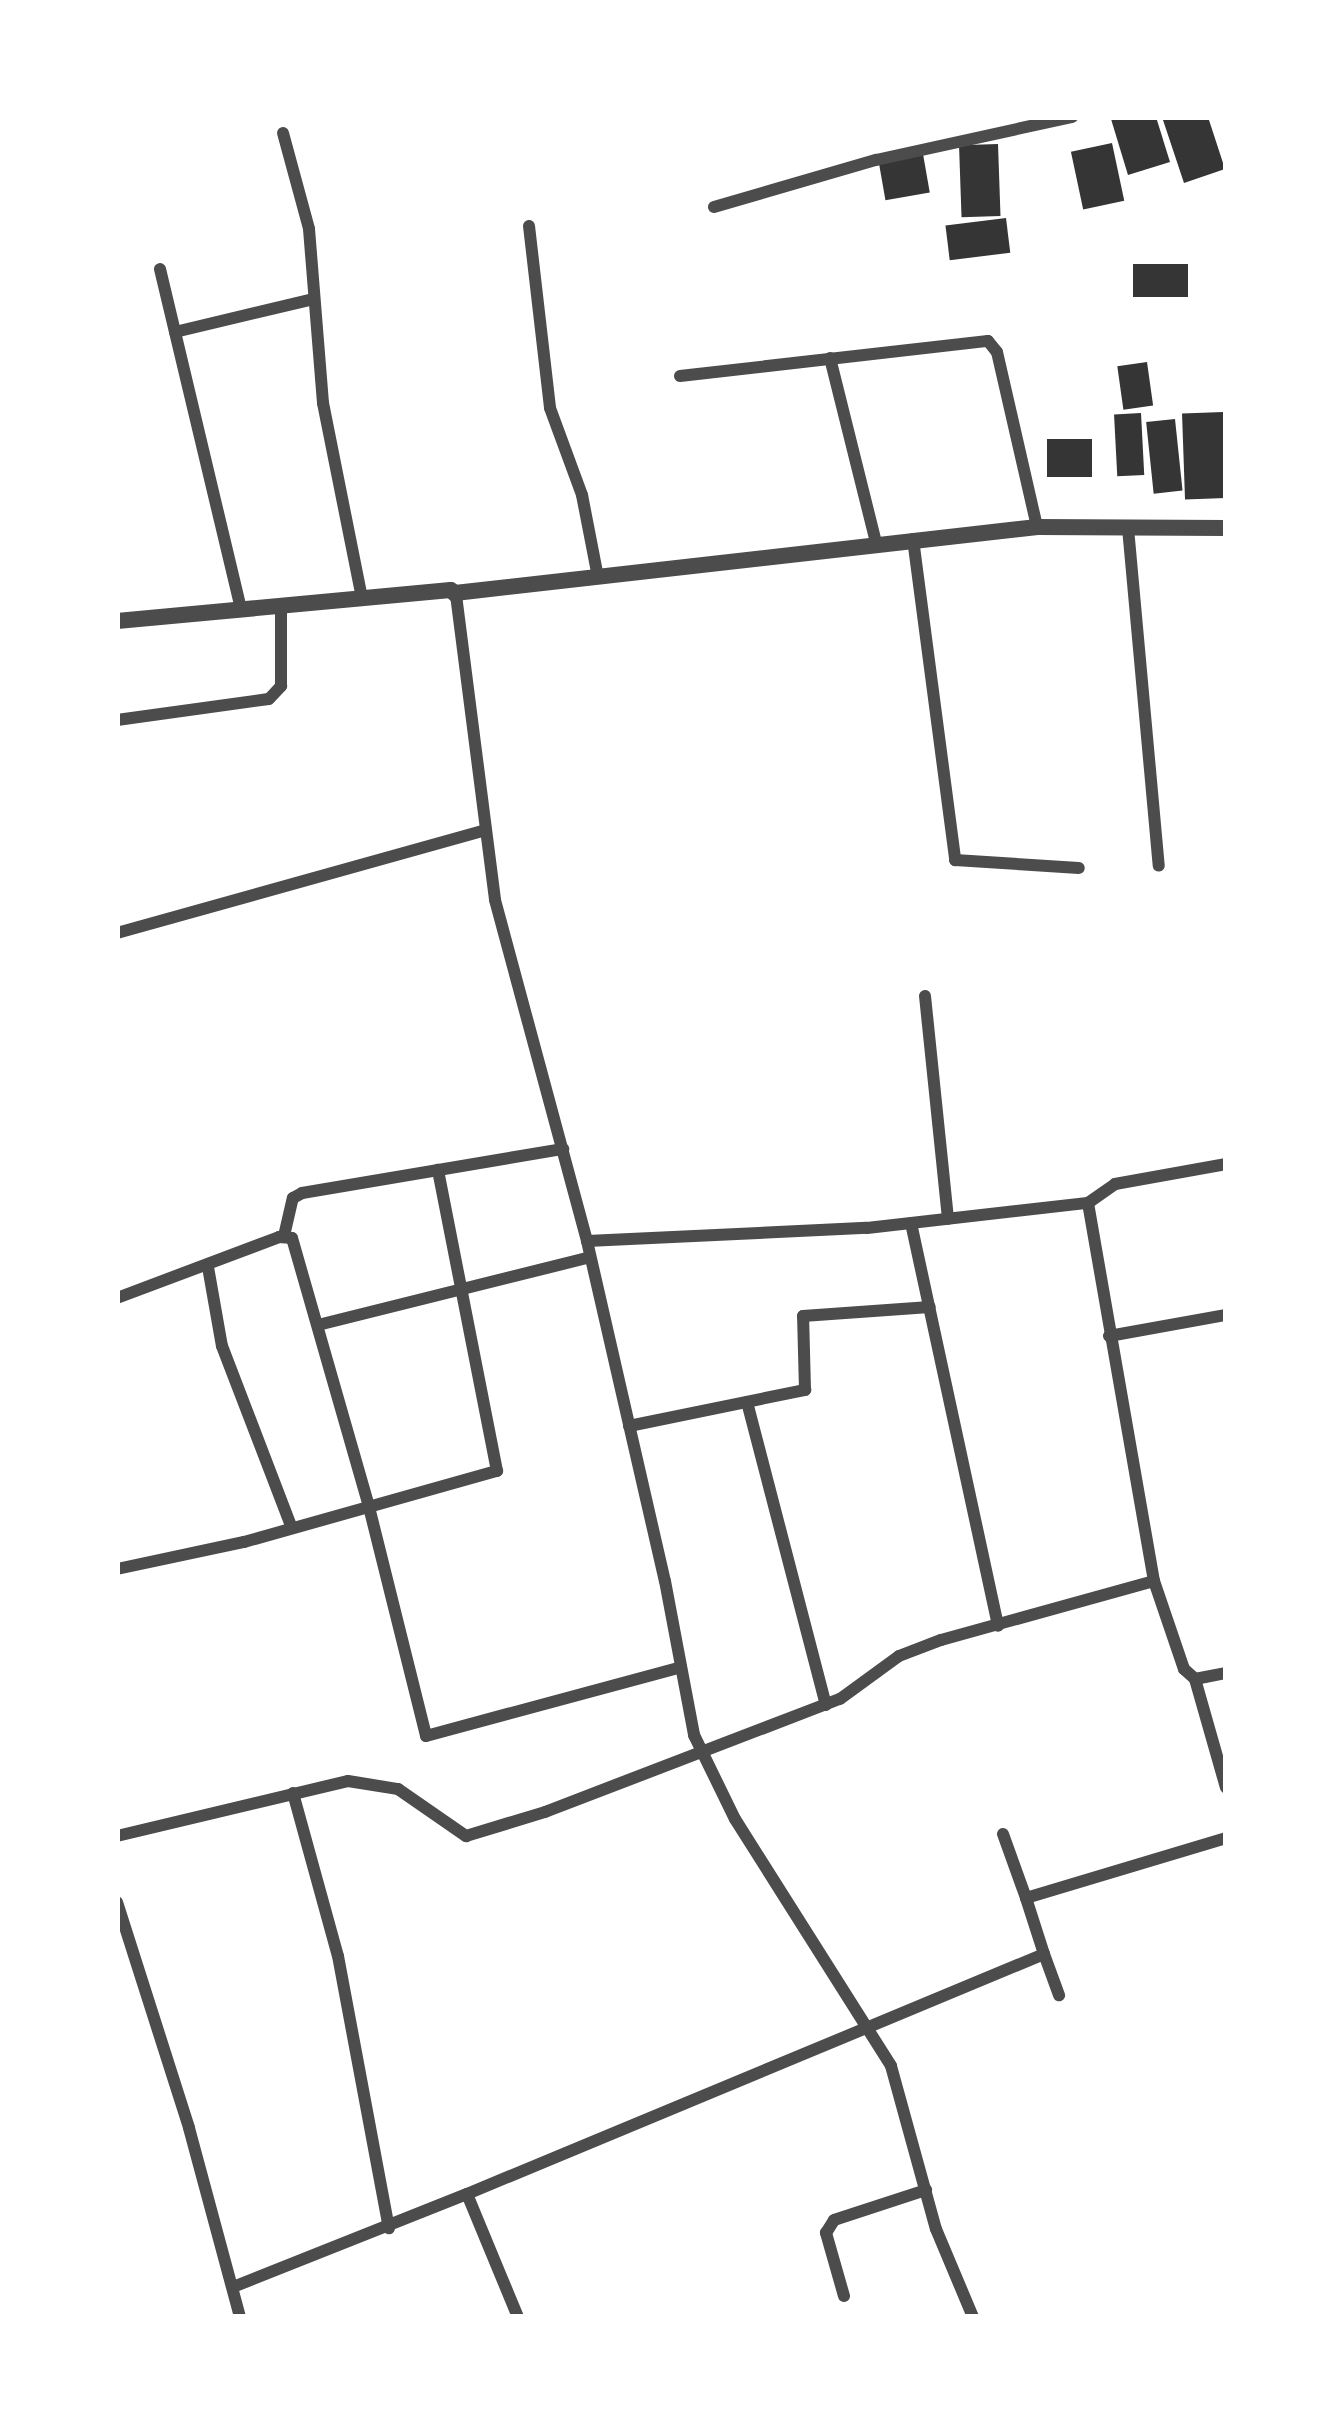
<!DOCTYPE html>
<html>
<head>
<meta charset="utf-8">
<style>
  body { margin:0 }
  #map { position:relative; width:1343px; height:2434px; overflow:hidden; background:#fff; font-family:"Nunito Sans",sans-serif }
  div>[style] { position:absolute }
  .building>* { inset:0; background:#353535; transform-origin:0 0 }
  .minor>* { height:12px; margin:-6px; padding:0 6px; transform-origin:6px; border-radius:6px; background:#4c4c4c }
  .tertiary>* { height:16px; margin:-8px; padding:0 8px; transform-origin:8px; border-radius:8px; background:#4c4c4c }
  span { translate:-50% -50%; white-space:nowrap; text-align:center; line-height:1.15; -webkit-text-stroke:12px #fff; paint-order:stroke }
  .frame { position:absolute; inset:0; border:120px solid #fff; pointer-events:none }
</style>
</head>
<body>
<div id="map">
  <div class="building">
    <div style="clip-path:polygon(1156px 117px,1170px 162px,1128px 175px,1111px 119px)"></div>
    <div style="clip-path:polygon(1162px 117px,1208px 117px,1225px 169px,1184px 183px)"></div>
    <div style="left:1112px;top:143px;width:59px;height:42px;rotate:78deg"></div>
    <div style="left:998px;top:144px;width:72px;height:39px;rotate:88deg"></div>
    <div style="left:923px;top:154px;width:39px;height:45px;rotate:80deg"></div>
    <div style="left:1006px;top:218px;width:35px;height:61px;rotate:83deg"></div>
    <div style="left:1133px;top:264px;width:55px;height:33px"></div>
    <div style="left:1147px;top:362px;width:44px;height:30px;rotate:82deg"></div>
    <div style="left:1223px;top:412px;width:86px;height:41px;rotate:88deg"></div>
    <div style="left:1141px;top:413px;width:62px;height:27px;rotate:87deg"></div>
    <div style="left:1175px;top:419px;width:72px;height:29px;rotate:84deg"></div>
    <div style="left:1092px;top:439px;width:38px;height:45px;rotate:90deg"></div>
  </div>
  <div class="minor">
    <div style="left:283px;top:133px;width:99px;rotate:74.8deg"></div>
    <div style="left:309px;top:229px;width:175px;rotate:85.4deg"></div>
    <div style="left:323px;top:403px;width:200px;rotate:78.7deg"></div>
    <div style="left:714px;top:207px;width:169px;rotate:-16.2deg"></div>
    <div style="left:876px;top:160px;width:201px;rotate:-12.4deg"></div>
    <div style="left:529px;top:226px;width:183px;rotate:83.4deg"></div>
    <div style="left:550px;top:408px;width:93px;rotate:69.8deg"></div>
    <div style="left:582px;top:495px;width:84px;rotate:79deg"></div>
    <div style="left:160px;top:269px;width:350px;rotate:76.6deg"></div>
    <div style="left:175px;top:332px;width:142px;rotate:-13.4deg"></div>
    <div style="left:830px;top:358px;width:190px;rotate:76deg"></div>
    <div style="left:680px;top:376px;width:310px;rotate:-6.5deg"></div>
    <div style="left:988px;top:341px;width:14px;rotate:51deg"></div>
    <div style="left:997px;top:352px;width:180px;rotate:77.1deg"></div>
    <div style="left:1128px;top:528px;width:339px;rotate:84.8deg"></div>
    <div style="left:913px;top:539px;width:324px;rotate:82.5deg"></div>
    <div style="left:955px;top:860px;width:124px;rotate:3.7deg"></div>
    <div style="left:456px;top:595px;width:307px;rotate:82.7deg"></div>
    <div style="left:495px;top:900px;width:353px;rotate:74.9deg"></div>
    <div style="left:587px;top:1241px;width:349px;rotate:77.1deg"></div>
    <div style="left:665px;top:1581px;width:157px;rotate:79.3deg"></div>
    <div style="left:694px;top:1735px;width:93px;rotate:64deg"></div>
    <div style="left:735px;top:1819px;width:292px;rotate:57.7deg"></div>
    <div style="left:891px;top:2066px;width:169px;rotate:74.6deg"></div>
    <div style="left:936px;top:2229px;width:95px;rotate:67.2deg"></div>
    <div style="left:117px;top:720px;width:153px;rotate:-7.9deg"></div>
    <div style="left:269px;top:699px;width:18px;rotate:-47deg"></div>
    <div style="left:281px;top:686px;width:80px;rotate:-90deg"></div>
    <div style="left:117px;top:933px;width:383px;rotate:-15.6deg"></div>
    <div style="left:925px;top:996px;width:224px;rotate:84.1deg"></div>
    <div style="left:1088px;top:1203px;width:384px;rotate:80.1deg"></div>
    <div style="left:911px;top:1223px;width:412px;rotate:77.8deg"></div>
    <div style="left:284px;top:1236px;width:39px;rotate:-77deg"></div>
    <div style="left:293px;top:1198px;width:10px;rotate:-29deg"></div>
    <div style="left:302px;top:1193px;width:265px;rotate:-9.6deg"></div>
    <div style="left:587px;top:1241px;width:280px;rotate:-2.7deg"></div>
    <div style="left:867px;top:1228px;width:222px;rotate:-6.5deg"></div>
    <div style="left:1088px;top:1203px;width:33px;rotate:-35deg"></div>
    <div style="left:1115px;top:1184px;width:113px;rotate:-10.2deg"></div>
    <div style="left:208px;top:1267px;width:80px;rotate:80deg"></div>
    <div style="left:222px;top:1346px;width:195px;rotate:69deg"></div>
    <div style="left:117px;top:1298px;width:173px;rotate:-20.6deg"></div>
    <div style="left:279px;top:1237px;width:13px;rotate:4deg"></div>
    <div style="left:292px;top:1238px;width:280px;rotate:74deg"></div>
    <div style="left:369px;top:1507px;width:236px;rotate:76deg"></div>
    <div style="left:426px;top:1736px;width:264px;rotate:-15.1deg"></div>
    <div style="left:318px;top:1325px;width:280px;rotate:-14deg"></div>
    <div style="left:1109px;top:1336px;width:119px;rotate:-10.2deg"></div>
    <div style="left:747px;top:1402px;width:313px;rotate:75.4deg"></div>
    <div style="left:629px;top:1426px;width:180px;rotate:-11.6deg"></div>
    <div style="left:805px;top:1390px;width:74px;rotate:-91.5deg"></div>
    <div style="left:803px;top:1316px;width:127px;rotate:-4.1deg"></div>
    <div style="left:117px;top:1569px;width:130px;rotate:-12deg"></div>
    <div style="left:244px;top:1542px;width:263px;rotate:-15.7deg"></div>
    <div style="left:497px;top:1471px;width:307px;rotate:-101.1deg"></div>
    <div style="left:1195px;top:1679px;width:113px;rotate:74.1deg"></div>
    <div style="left:293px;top:1793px;width:169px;rotate:74.6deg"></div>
    <div style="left:338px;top:1956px;width:277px;rotate:79.4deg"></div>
    <div style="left:1003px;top:1834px;width:68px;rotate:70.2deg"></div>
    <div style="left:117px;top:1836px;width:237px;rotate:-13.4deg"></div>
    <div style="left:348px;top:1781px;width:51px;rotate:9.1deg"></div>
    <div style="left:398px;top:1789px;width:83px;rotate:34.7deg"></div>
    <div style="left:466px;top:1836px;width:83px;rotate:-16.9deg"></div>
    <div style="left:545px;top:1812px;width:316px;rotate:-21deg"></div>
    <div style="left:840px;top:1699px;width:73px;rotate:-36.1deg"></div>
    <div style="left:899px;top:1656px;width:45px;rotate:-20.9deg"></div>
    <div style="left:941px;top:1640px;width:221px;rotate:-15.5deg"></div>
    <div style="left:1154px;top:1581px;width:93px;rotate:71.2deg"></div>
    <div style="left:1184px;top:1669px;width:15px;rotate:42deg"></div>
    <div style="left:1195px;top:1679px;width:32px;rotate:-11deg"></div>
    <div style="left:117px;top:1902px;width:237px;rotate:72.3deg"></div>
    <div style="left:189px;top:2128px;width:196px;rotate:74.9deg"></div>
    <div style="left:1044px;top:1954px;width:44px;rotate:69.9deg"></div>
    <div style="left:467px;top:2194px;width:625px;rotate:-22.58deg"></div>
    <div style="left:1044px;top:1954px;width:59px;rotate:-107.8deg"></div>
    <div style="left:1026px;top:1898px;width:209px;rotate:-16.7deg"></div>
    <div style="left:233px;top:2287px;width:252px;rotate:-21.7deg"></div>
    <div style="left:467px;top:2194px;width:133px;rotate:67.5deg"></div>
    <div style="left:844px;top:2296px;width:66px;rotate:-105.9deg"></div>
    <div style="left:826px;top:2233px;width:15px;rotate:-58deg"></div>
    <div style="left:834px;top:2220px;width:97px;rotate:-18.1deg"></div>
  </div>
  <div class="tertiary">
    <div style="left:455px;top:593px;width:586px;rotate:-6.47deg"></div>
    <div style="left:1037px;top:527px;width:189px;rotate:0.3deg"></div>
    <div style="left:117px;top:621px;width:335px;rotate:-5.3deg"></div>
    <div style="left:451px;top:590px;width:7px;rotate:45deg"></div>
  </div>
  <div class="frame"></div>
</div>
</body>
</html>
